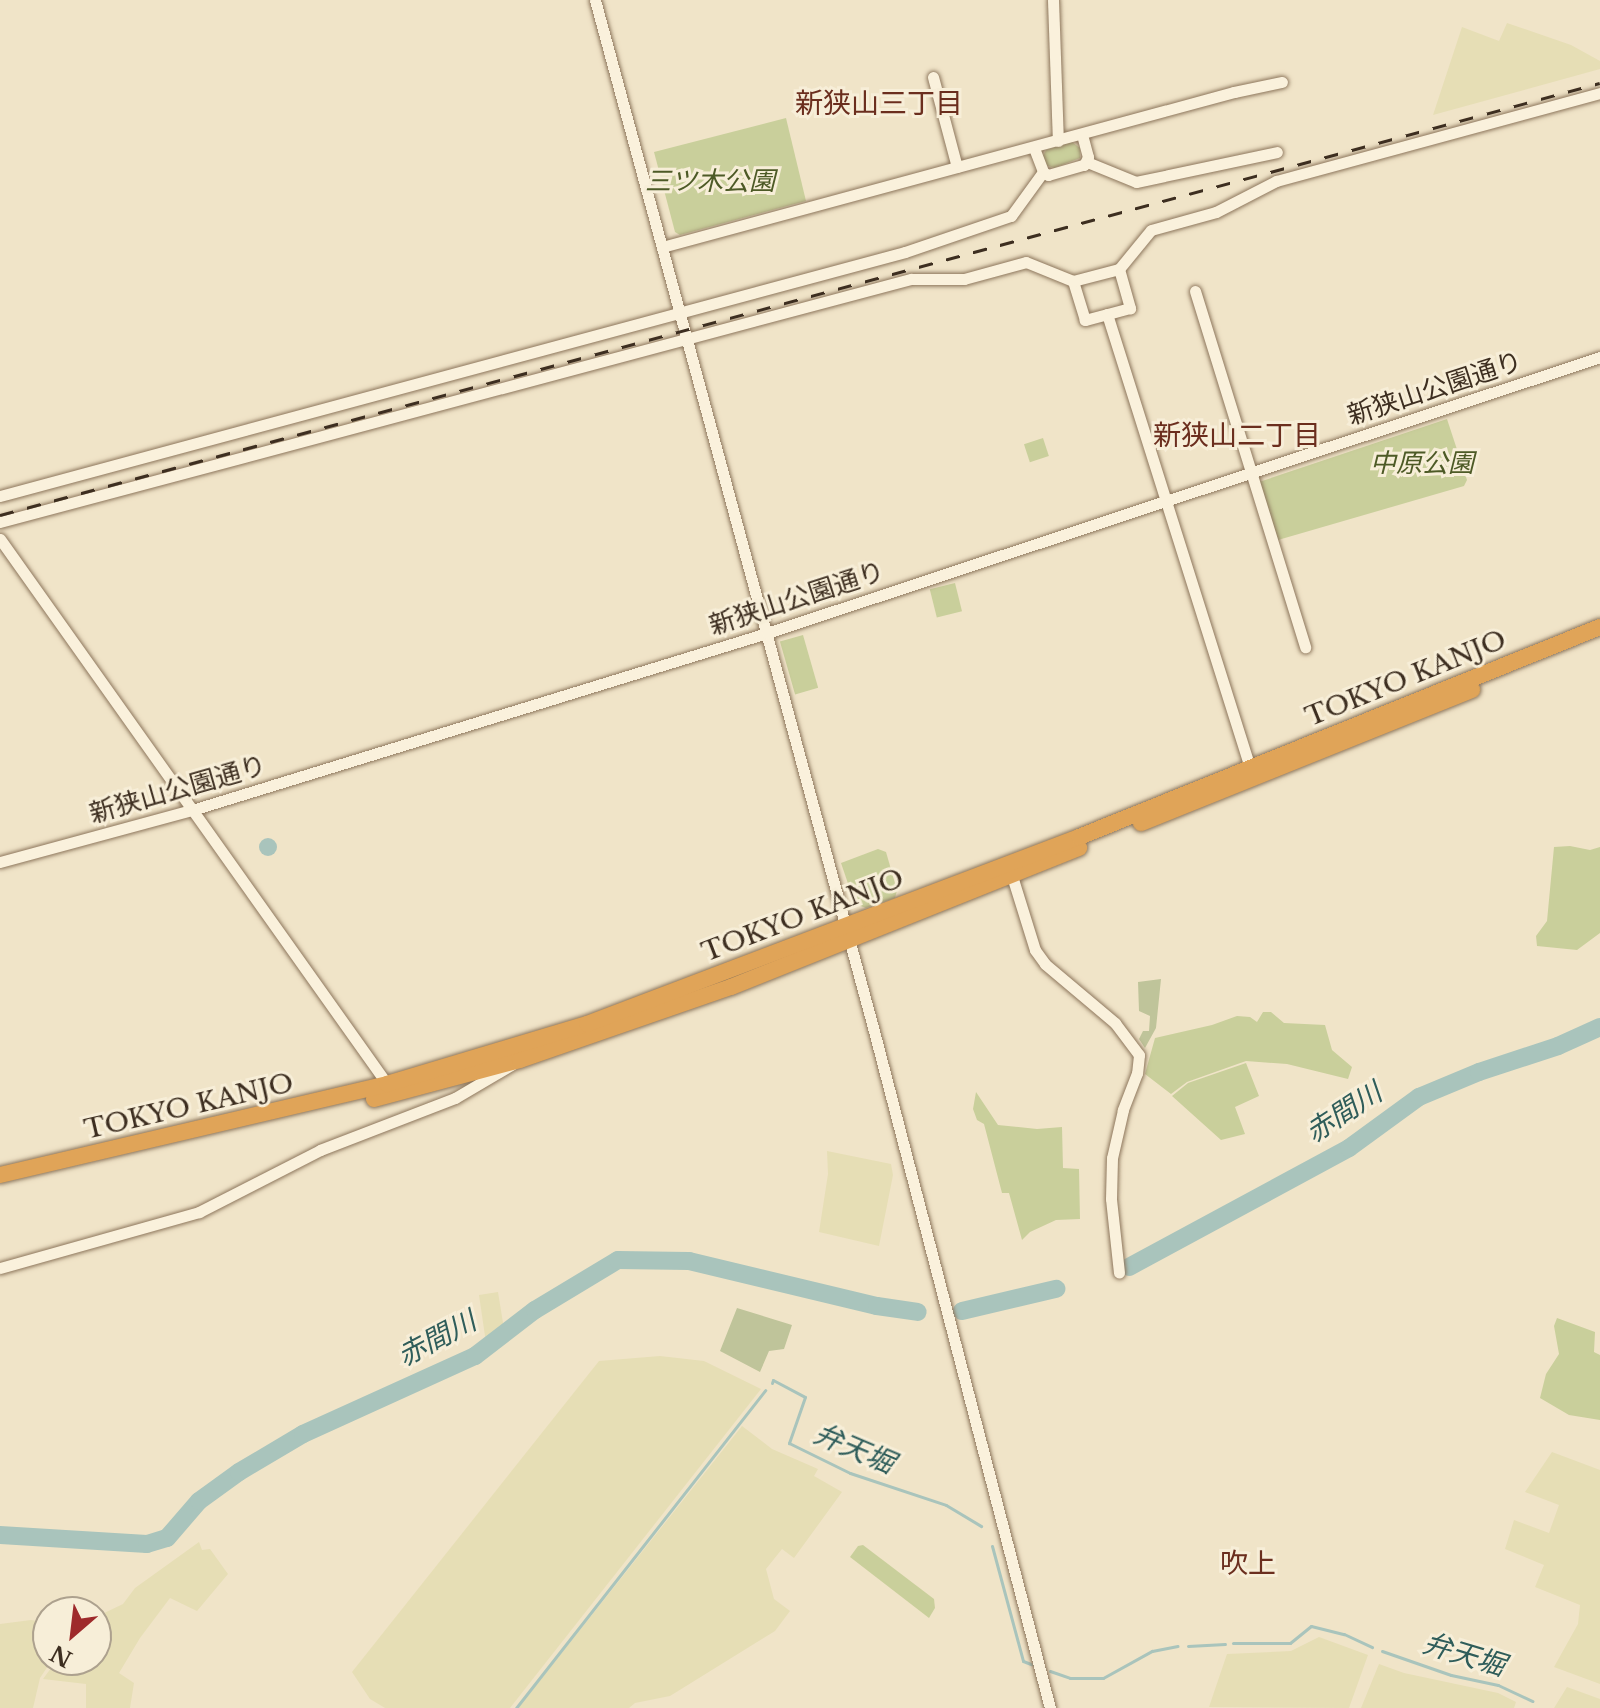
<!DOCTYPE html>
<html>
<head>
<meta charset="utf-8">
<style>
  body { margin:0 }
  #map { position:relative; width:1600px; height:1708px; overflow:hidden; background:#f0e4c8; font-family:"Libre Baskerville","Noto Sans JP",serif }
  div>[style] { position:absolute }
  .farmland>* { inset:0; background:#e6deb5 }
  .green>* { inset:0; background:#c9cf9b; transform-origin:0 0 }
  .cemetery>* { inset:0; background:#bfc49a }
  .water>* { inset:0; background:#a9c4bc }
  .round { border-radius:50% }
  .stream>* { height:3px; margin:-1.5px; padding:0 1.5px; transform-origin:1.5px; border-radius:1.5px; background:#a9c4bc }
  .river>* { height:18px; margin:-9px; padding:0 9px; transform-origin:9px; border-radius:9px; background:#a9c4bc }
  .roads { filter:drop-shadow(0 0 2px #8d765c) drop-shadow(0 0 2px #8d765c) }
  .minor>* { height:11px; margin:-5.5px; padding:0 5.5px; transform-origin:5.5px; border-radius:5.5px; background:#faf1dc }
  .highway>* { height:16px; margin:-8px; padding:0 8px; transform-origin:8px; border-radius:8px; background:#e0a458 }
  .rail>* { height:3px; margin-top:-1.5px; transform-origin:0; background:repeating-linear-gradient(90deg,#3d2e20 0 14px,transparent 0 28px) }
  span { translate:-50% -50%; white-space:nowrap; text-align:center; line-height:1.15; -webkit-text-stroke:6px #f7eed8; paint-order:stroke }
  .park-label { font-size:26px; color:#4d5a26; font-style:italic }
  .street-label { font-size:26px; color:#3d2e20 }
  .neighbourhood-label { font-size:28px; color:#6b2e1e }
  .water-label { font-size:28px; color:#2f5d5a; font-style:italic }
  .north { position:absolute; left:32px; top:1596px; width:80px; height:80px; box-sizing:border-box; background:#f7eed8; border:2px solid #ada18e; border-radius:50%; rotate:208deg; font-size:22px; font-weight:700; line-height:32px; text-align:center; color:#3d2e20 }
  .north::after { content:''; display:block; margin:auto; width:28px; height:36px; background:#9e2a2b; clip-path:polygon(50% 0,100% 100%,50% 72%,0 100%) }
</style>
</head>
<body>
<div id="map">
  <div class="farmland">
    <div style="clip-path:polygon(1507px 23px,1571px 45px,1600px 61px,1600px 69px,1433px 115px,1462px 27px,1499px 41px)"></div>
    <div style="clip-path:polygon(827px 1151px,891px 1164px,893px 1175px,879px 1246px,819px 1232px,828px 1174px)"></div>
    <div style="clip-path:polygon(498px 1292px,504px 1329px,486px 1343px,479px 1295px)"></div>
    <div style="clip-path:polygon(660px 1356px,704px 1361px,761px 1389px,510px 1708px,385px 1708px,370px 1699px,352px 1672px,599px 1361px)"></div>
    <div style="clip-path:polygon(742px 1426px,772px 1449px,818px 1469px,814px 1476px,842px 1492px,794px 1558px,782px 1549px,766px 1569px,774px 1599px,790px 1611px,775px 1631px,670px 1696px,635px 1703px,629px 1708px,518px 1708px)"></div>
    <div style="clip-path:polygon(1552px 1452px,1600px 1470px,1600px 1684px,1554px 1667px,1578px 1624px,1580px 1605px,1535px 1587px,1544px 1565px,1505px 1549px,1514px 1520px,1549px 1533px,1559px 1505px,1525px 1492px)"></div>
    <div style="clip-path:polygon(199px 1542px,202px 1550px,210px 1549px,228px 1574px,197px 1611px,170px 1598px,140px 1638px,119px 1673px,134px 1683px,130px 1708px,86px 1708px,86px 1684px,43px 1679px,57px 1660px,96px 1660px,96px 1617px,123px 1604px,135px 1588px)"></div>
    <div style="clip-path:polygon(31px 1620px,48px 1623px,48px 1660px,52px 1660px,40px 1678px,33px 1708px,0 1708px,0 1624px)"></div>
    <div style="clip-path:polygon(1319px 1637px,1368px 1655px,1349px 1708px,1209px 1707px,1227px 1654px,1291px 1651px)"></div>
    <div style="clip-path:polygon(1379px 1664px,1404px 1673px,1498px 1693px,1516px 1702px,1514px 1708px,1361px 1708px)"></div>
    <div style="clip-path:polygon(1567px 1687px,1600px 1699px,1600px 1708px,1554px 1708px)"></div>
  </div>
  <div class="green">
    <div style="clip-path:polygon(786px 118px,806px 201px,680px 235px,675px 232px,654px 152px)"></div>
    <div style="clip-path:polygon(1072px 142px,1080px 148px,1080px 158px,1054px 168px,1046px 165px,1043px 156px,1046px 150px)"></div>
    <div style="clip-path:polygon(1447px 419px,1467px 480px,1464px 486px,1278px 540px,1259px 482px)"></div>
    <div style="left:1043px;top:438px;width:19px;height:20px;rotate:72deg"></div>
    <div style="left:955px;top:583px;width:29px;height:26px;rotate:76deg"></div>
    <div style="left:803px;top:635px;width:55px;height:24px;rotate:74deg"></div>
    <div style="clip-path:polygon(1570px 846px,1590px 850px,1600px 847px,1600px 933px,1577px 950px,1537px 946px,1536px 936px,1547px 921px,1554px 847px)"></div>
    <div style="clip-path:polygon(878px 849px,886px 852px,897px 890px,895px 898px,866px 908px,855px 904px,841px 863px)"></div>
    <div style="clip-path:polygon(1263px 1012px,1271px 1012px,1284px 1023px,1325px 1025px,1332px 1050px,1352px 1067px,1348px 1079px,1287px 1064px,1246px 1061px,1187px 1082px,1171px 1094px,1145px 1074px,1155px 1038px,1212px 1025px,1237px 1016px,1250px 1017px,1257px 1022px)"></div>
    <div style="clip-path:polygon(1246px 1063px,1259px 1096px,1235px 1107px,1245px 1134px,1221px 1140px,1172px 1096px,1188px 1083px)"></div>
    <div style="clip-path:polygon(976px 1092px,998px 1125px,1037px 1129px,1062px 1127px,1063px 1168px,1079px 1169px,1080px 1219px,1056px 1220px,1030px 1232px,1022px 1240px,1009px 1193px,1002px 1193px,984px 1124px,977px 1120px,973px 1109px)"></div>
    <div style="clip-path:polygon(1557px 1318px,1595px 1332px,1594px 1352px,1600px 1355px,1600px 1420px,1569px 1415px,1540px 1398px,1546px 1374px,1559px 1354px,1554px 1326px)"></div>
    <div style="clip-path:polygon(863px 1545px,934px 1599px,935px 1608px,929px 1618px,850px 1557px,858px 1546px)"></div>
  </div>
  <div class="cemetery">
    <div style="clip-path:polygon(1161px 979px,1156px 1028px,1145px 1048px,1139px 1039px,1143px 1031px,1149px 1031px,1150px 1016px,1139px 1011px,1138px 982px)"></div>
    <div style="clip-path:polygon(737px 1308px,792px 1325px,784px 1349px,769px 1351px,760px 1372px,720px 1351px)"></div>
  </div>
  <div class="water">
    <div class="round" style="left:259px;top:838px;width:18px;height:18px"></div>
  </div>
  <div class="stream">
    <div style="left:772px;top:1383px;width:3px;rotate:-72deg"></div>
    <div style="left:773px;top:1380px;width:36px;rotate:28deg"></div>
    <div style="left:805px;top:1397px;width:49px;rotate:109.2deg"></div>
    <div style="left:789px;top:1443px;width:68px;rotate:26.2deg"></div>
    <div style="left:850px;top:1473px;width:101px;rotate:18.4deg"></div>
    <div style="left:946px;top:1505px;width:41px;rotate:31deg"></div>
    <div style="left:992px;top:1546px;width:119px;rotate:74.9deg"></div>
    <div style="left:1023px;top:1661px;width:9px;rotate:21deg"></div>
    <div style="left:1233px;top:1643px;width:57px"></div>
    <div style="left:1290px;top:1643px;width:27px;rotate:-39deg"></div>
    <div style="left:1311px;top:1626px;width:34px;rotate:14deg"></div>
    <div style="left:1344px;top:1634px;width:31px;rotate:25deg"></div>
    <div style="left:1188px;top:1646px;width:37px;rotate:-3deg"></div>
    <div style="left:1382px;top:1651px;width:73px;rotate:19.2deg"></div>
    <div style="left:1451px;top:1675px;width:48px;rotate:12deg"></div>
    <div style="left:1498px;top:1685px;width:38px;rotate:25deg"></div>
    <div style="left:1050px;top:1671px;width:21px;rotate:19deg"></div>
    <div style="left:1070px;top:1678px;width:33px"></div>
    <div style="left:1103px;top:1678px;width:56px;rotate:-28.9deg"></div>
    <div style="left:1152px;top:1651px;width:26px;rotate:-11deg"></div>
    <div style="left:516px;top:1708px;width:404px;rotate:-51.9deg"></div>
  </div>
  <div class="river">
    <div style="left:1129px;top:1267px;width:250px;rotate:-28.4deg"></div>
    <div style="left:1349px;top:1148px;width:87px;rotate:-36.1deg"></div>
    <div style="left:1419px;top:1097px;width:65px;rotate:-22.6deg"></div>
    <div style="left:1479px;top:1072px;width:83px;rotate:-18.2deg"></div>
    <div style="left:1558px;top:1046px;width:46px;rotate:-24.3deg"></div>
    <div style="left:962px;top:1311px;width:97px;rotate:-13.2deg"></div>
    <div style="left:0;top:1535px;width:147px;rotate:3.5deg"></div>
    <div style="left:147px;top:1544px;width:21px;rotate:-17deg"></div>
    <div style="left:167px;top:1538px;width:49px;rotate:-49.1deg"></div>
    <div style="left:199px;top:1501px;width:49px;rotate:-35.9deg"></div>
    <div style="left:239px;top:1472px;width:74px;rotate:-30.7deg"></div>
    <div style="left:303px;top:1434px;width:189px;rotate:-24.4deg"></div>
    <div style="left:475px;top:1356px;width:76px;rotate:-37.5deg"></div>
    <div style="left:535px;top:1310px;width:97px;rotate:-31.1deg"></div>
    <div style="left:618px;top:1260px;width:71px;rotate:0.8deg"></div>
    <div style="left:689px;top:1261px;width:193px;rotate:13.5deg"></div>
    <div style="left:877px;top:1306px;width:41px;rotate:8.3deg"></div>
  </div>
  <div class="roads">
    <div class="minor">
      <div style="left:595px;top:0;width:1068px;rotate:74.86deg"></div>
      <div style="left:874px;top:1031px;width:700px;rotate:75.43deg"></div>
      <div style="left:1053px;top:0;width:141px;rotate:88deg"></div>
      <div style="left:933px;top:77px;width:93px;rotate:75.1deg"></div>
      <div style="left:1034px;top:148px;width:26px;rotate:69deg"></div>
      <div style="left:1087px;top:162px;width:53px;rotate:22.2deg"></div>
      <div style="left:1136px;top:182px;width:144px;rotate:-12deg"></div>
      <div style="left:1043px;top:172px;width:6px;rotate:31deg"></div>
      <div style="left:1048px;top:175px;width:37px;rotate:-16deg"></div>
      <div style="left:1084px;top:165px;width:9px;rotate:-63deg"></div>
      <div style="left:1088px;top:157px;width:23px;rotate:-105deg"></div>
      <div style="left:662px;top:247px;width:593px;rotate:-15.16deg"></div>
      <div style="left:1234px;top:92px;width:49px;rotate:-11.8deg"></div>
      <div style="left:1119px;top:269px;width:50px;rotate:-50.6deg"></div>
      <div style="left:1151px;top:230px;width:67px;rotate:-15.5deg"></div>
      <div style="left:1216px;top:212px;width:68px;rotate:-27.3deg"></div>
      <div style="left:1276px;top:181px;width:336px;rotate:-15.2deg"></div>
      <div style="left:1119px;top:269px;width:41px;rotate:74.2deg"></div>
      <div style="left:1130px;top:308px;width:47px;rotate:165.1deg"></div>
      <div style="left:1085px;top:320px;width:41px;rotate:-107.1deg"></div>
      <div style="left:1073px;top:281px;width:48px;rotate:-14.6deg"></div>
      <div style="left:1195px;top:291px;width:373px;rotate:72.8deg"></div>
      <div style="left:1107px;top:314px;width:479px;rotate:72.5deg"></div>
      <div style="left:0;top:496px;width:937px;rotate:-15.09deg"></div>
      <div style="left:905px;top:252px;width:112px;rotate:-18.8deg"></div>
      <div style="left:1011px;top:216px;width:54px;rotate:-54deg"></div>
      <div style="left:0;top:522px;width:943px;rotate:-14.94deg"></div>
      <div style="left:911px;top:279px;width:53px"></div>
      <div style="left:964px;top:279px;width:64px;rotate:-15.3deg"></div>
      <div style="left:1026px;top:262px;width:51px;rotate:22deg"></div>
      <div style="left:0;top:539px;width:668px;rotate:54.62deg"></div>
      <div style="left:0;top:862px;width:199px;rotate:-15.2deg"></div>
      <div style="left:192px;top:810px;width:602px;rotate:-17.11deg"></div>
      <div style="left:767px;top:633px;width:878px;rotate:-18.33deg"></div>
      <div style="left:1012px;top:876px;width:77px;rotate:72.7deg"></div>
      <div style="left:1035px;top:950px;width:17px;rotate:54deg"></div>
      <div style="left:1045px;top:964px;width:92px;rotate:40.1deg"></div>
      <div style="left:1115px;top:1023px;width:40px;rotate:53deg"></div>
      <div style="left:1139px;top:1055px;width:18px;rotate:96deg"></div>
      <div style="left:1137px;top:1073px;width:40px;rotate:111deg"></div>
      <div style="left:1123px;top:1110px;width:49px;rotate:102.9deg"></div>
      <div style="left:1112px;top:1158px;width:41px;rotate:91.4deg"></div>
      <div style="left:1111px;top:1199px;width:74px;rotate:83.8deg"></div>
      <div style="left:0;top:1268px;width:207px;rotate:-15.7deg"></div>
      <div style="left:199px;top:1212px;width:136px;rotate:-27.1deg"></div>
      <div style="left:320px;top:1150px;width:145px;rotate:-21.1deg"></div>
      <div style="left:455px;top:1098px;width:67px;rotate:-30.4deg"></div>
    </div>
    <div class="highway">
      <div style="left:1141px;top:823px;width:357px;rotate:-21.9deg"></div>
      <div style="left:374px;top:1099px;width:151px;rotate:-15deg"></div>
      <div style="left:520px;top:1060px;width:223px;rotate:-19.1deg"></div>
      <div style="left:731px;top:987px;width:375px;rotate:-21.8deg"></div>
      <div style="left:0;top:1175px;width:398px;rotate:-13.2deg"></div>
      <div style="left:387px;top:1084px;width:209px;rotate:-16.7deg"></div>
      <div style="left:587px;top:1024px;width:526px;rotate:-20.81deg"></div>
      <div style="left:1079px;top:837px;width:562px;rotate:-21.95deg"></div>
    </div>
  </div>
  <div class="rail">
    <div style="left:0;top:515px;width:1657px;rotate:-15.11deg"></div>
  </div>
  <div class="park-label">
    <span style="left:710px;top:182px">三ツ木公園</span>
    <span style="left:1422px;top:464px">中原公園</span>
  </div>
  <div class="street-label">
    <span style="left:1435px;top:389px;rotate:-18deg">新狭山公園通り</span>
    <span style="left:797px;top:599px;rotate:-18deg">新狭山公園通り</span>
    <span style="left:1406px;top:679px;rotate:-22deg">TOKYO KANJO</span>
    <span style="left:178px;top:790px;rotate:-16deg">新狭山公園通り</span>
    <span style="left:803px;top:916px;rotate:-21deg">TOKYO KANJO</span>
    <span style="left:189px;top:1107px;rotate:-13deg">TOKYO KANJO</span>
  </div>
  <div class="neighbourhood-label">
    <span style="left:879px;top:104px">新狭山三丁目</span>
    <span style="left:1237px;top:436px">新狭山二丁目</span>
    <span style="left:1248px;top:1564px">吹上</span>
  </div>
  <div class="water-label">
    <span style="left:1344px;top:1113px;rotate:-33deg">赤間川</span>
    <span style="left:437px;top:1339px;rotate:-28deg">赤間川</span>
    <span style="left:854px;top:1449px;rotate:23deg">弁天堀</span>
    <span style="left:1464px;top:1655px;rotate:17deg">弁天堀</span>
  </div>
  <div class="north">N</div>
</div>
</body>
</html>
